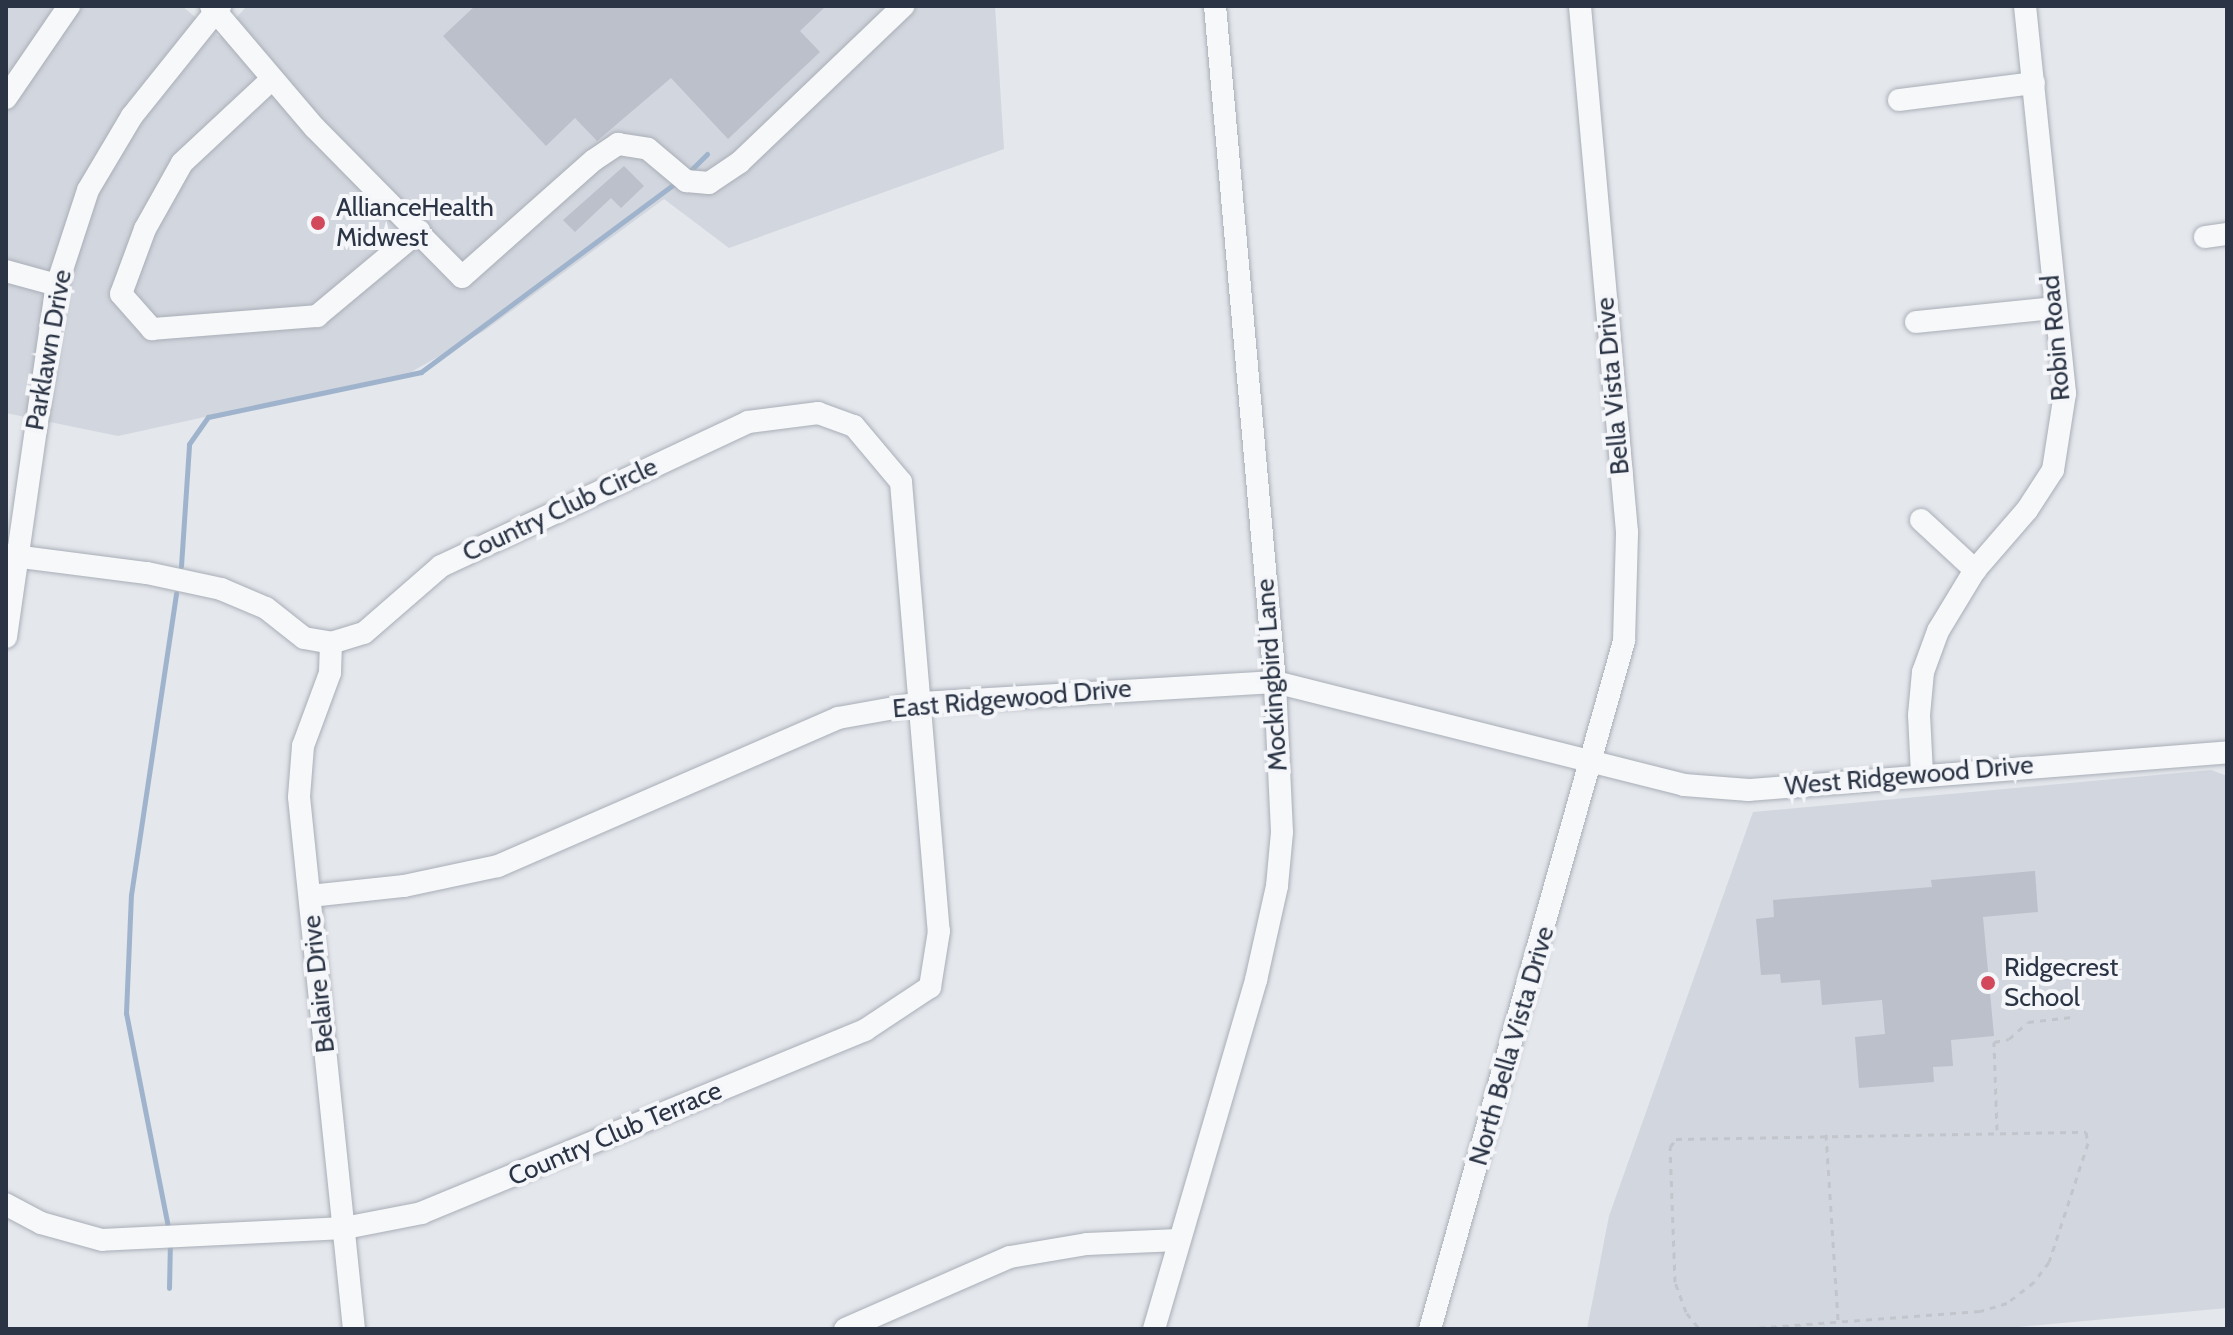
<!DOCTYPE html>
<html>
<head>
<meta charset="utf-8">
<style>
  body { margin:0 }
  #map { position:relative; width:2233px; height:1335px; overflow:hidden; background:#e4e7ec; font-family:Cabin,sans-serif }
  div>[style] { position:absolute }
  .built>* { inset:0; background:#d2d6de }
  .stream>* { height:5px; margin:-2.5px; padding:0 2.5px; transform-origin:2.5px; border-radius:2.5px; background:#9fb4cc }
  .building>* { inset:0; background:#bbc0ca }
  .path>* { height:3px; margin-top:-1.5px; transform-origin:0; background:repeating-linear-gradient(90deg,#c2c5cb 0 6px,transparent 0 12px) }
  .roads { filter:drop-shadow(0 0 2px #a9aeb7) drop-shadow(0 0 2px #a9aeb7) }
  .minor>* { height:22px; margin:-11px; padding:0 11px; transform-origin:11px; border-radius:11px; background:#f7f8fa }
  .dots>* { width:22px; height:22px; translate:-50% -50%; box-sizing:border-box; border:4px solid #f4f6f9; border-radius:50% }
  span { translate:-50% -50%; white-space:nowrap; text-align:center; line-height:1.15; -webkit-text-stroke:8px #f4f6f9; paint-order:stroke }
  .poi-label { font-size:26px; color:#2b3445 }
  .left { translate:0 -50%; text-align:left }
  .street-label { font-size:26px; color:#2b3445 }
  .frame { position:absolute; inset:0; border:8px solid #2b3445; pointer-events:none }
</style>
</head>
<body>
<div id="map">
  <div class="built">
    <div style="clip-path:polygon(6px 6px,182px 6px,219px 37px,247px 6px,995px 6px,1004px 149px,729px 248px,664px 199px,484px 331px,411px 372px,118px 436px,6px 413px)"></div>
    <div style="clip-path:polygon(2211px 770px,2227px 776px,2227px 1308px,1995px 1329px,1587px 1329px,1609px 1216px,1753px 812px)"></div>
  </div>
  <div class="stream">
    <div style="left:688px;top:173px;width:27px;rotate:-45deg"></div>
    <div style="left:181px;top:566px;width:122px;rotate:-86.2deg"></div>
    <div style="left:189px;top:444px;width:33px;rotate:-55deg"></div>
    <div style="left:208px;top:417px;width:218px;rotate:-11.9deg"></div>
    <div style="left:421px;top:372px;width:319px;rotate:-36.6deg"></div>
    <div style="left:169px;top:1232px;width:223px;rotate:-101.1deg"></div>
    <div style="left:126px;top:1013px;width:118px;rotate:-87.6deg"></div>
    <div style="left:131px;top:895px;width:305px;rotate:-81.5deg"></div>
    <div style="left:169px;top:1288px;width:46px;rotate:-88.8deg"></div>
  </div>
  <div class="building">
    <div style="clip-path:polygon(475px 6px,826px 6px,800px 31px,820px 52px,728px 139px,671px 78px,597px 141px,575px 118px,546px 146px,443px 36px)"></div>
    <div style="clip-path:polygon(624px 166px,644px 186px,621px 208px,611px 198px,575px 232px,563px 220px)"></div>
    <div style="clip-path:polygon(2035px 871px,2038px 912px,1983px 917px,1994px 1036px,1951px 1040px,1953px 1066px,1933px 1067px,1934px 1082px,1859px 1088px,1855px 1037px,1885px 1034px,1882px 1000px,1822px 1005px,1820px 980px,1781px 983px,1780px 974px,1761px 975px,1756px 919px,1774px 917px,1773px 900px,1932px 887px,1931px 880px)"></div>
  </div>
  <div class="path">
    <div style="left:1997px;top:1130px;width:88px;rotate:-92deg"></div>
    <div style="left:1994px;top:1042px;width:15px;rotate:-11deg"></div>
    <div style="left:2009px;top:1039px;width:25px;rotate:-42deg"></div>
    <div style="left:2028px;top:1022px;width:44px;rotate:-6.5deg"></div>
    <div style="left:1826px;top:1134px;width:188px;rotate:86.3deg"></div>
    <div style="left:1707px;top:1329px;width:9px;rotate:-167deg"></div>
    <div style="left:1698px;top:1327px;width:19px;rotate:-129deg"></div>
    <div style="left:1686px;top:1312px;width:32px;rotate:-110deg"></div>
    <div style="left:1675px;top:1282px;width:135px;rotate:-92.1deg"></div>
    <div style="left:1670px;top:1147px;width:10px;rotate:-53deg"></div>
    <div style="left:1676px;top:1139px;width:410px;rotate:-1deg"></div>
    <div style="left:2086px;top:1132px;width:11px;rotate:80deg"></div>
    <div style="left:2088px;top:1143px;width:125px;rotate:108.1deg"></div>
    <div style="left:2049px;top:1262px;width:25px;rotate:127deg"></div>
    <div style="left:2034px;top:1282px;width:34px;rotate:142deg"></div>
    <div style="left:2007px;top:1303px;width:28px;rotate:163deg"></div>
    <div style="left:1980px;top:1311px;width:242px;rotate:175.7deg"></div>
  </div>
  <div class="roads">
    <div class="minor">
      <div style="left:211px;top:6px;width:160px;rotate:49.6deg"></div>
      <div style="left:315px;top:128px;width:209px;rotate:45.4deg"></div>
      <div style="left:462px;top:277px;width:176px;rotate:-41.6deg"></div>
      <div style="left:594px;top:160px;width:29px;rotate:-34deg"></div>
      <div style="left:618px;top:144px;width:30px;rotate:9deg"></div>
      <div style="left:648px;top:149px;width:50px;rotate:40.1deg"></div>
      <div style="left:686px;top:181px;width:23px;rotate:5deg"></div>
      <div style="left:709px;top:183px;width:37px;rotate:-34deg"></div>
      <div style="left:740px;top:162px;width:226px;rotate:-43.7deg"></div>
      <div style="left:272px;top:79px;width:123px;rotate:137deg"></div>
      <div style="left:182px;top:163px;width:76px;rotate:119.3deg"></div>
      <div style="left:145px;top:229px;width:69px;rotate:110.3deg"></div>
      <div style="left:121px;top:294px;width:47px;rotate:48.5deg"></div>
      <div style="left:152px;top:329px;width:166px;rotate:-4.5deg"></div>
      <div style="left:317px;top:316px;width:133px;rotate:-39.8deg"></div>
      <div style="left:6px;top:98px;width:112px;rotate:-55.6deg"></div>
      <div style="left:1899px;top:100px;width:136px;rotate:-7.2deg"></div>
      <div style="left:2205px;top:237px;width:22px;rotate:-8deg"></div>
      <div style="left:6px;top:271px;width:53px;rotate:15.4deg"></div>
      <div style="left:1916px;top:322px;width:139px;rotate:-5.8deg"></div>
      <div style="left:1921px;top:520px;width:74px;rotate:42.8deg"></div>
      <div style="left:6px;top:555px;width:142px;rotate:7.3deg"></div>
      <div style="left:147px;top:573px;width:76px;rotate:12.2deg"></div>
      <div style="left:221px;top:589px;width:49px;rotate:22.9deg"></div>
      <div style="left:266px;top:608px;width:48px;rotate:38.3deg"></div>
      <div style="left:304px;top:638px;width:27px;rotate:10deg"></div>
      <div style="left:331px;top:643px;width:34px;rotate:-17deg"></div>
      <div style="left:364px;top:633px;width:102px;rotate:-41deg"></div>
      <div style="left:441px;top:566px;width:339px;rotate:-25.1deg"></div>
      <div style="left:748px;top:422px;width:71px;rotate:-7.3deg"></div>
      <div style="left:818px;top:413px;width:38px;rotate:20deg"></div>
      <div style="left:854px;top:426px;width:73px;rotate:50deg"></div>
      <div style="left:901px;top:482px;width:451px;rotate:85.2deg"></div>
      <div style="left:939px;top:931px;width:57px;rotate:99.1deg"></div>
      <div style="left:930px;top:987px;width:78px;rotate:146.5deg"></div>
      <div style="left:865px;top:1030px;width:479px;rotate:157.6deg"></div>
      <div style="left:422px;top:1213px;width:78px;rotate:169deg"></div>
      <div style="left:345px;top:1228px;width:243px;rotate:177.2deg"></div>
      <div style="left:102px;top:1240px;width:63px;rotate:-164.4deg"></div>
      <div style="left:41px;top:1223px;width:40px;rotate:-152deg"></div>
      <div style="left:6px;top:637px;width:356px;rotate:-81.8deg"></div>
      <div style="left:57px;top:285px;width:100px;rotate:-71.9deg"></div>
      <div style="left:88px;top:190px;width:86px;rotate:-59.3deg"></div>
      <div style="left:132px;top:116px;width:141px;rotate:-51.3deg"></div>
      <div style="left:331px;top:643px;width:30px;rotate:92deg"></div>
      <div style="left:330px;top:673px;width:78px;rotate:110.3deg"></div>
      <div style="left:303px;top:746px;width:51px;rotate:94.5deg"></div>
      <div style="left:299px;top:797px;width:535px;rotate:84.1deg"></div>
      <div style="left:1922px;top:774px;width:59px;rotate:-92.9deg"></div>
      <div style="left:1919px;top:715px;width:43px;rotate:-84.7deg"></div>
      <div style="left:1923px;top:672px;width:44px;rotate:-69.9deg"></div>
      <div style="left:1938px;top:631px;width:71px;rotate:-58.8deg"></div>
      <div style="left:1975px;top:570px;width:79px;rotate:-49.1deg"></div>
      <div style="left:2027px;top:510px;width:48px;rotate:-57deg"></div>
      <div style="left:2053px;top:470px;width:78px;rotate:-81.1deg"></div>
      <div style="left:2065px;top:393px;width:389px;rotate:-95.9deg"></div>
      <div style="left:310px;top:896px;width:95px;rotate:-6.1deg"></div>
      <div style="left:404px;top:886px;width:96px;rotate:-12deg"></div>
      <div style="left:498px;top:866px;width:371px;rotate:-23.5deg"></div>
      <div style="left:838px;top:718px;width:85px;rotate:-10.1deg"></div>
      <div style="left:922px;top:703px;width:354px;rotate:-3.4deg"></div>
      <div style="left:1275px;top:682px;width:422px;rotate:14.1deg"></div>
      <div style="left:1684px;top:785px;width:65px;rotate:4.4deg"></div>
      <div style="left:1749px;top:790px;width:480px;rotate:-4.5deg"></div>
      <div style="left:845px;top:1329px;width:180px;rotate:-23.6deg"></div>
      <div style="left:1010px;top:1257px;width:78px;rotate:-9.6deg"></div>
      <div style="left:1087px;top:1244px;width:91px;rotate:-2.5deg"></div>
      <div style="left:1154px;top:1329px;width:364px;rotate:-73.7deg"></div>
      <div style="left:1256px;top:980px;width:96px;rotate:-77.4deg"></div>
      <div style="left:1277px;top:886px;width:54px;rotate:-84.7deg"></div>
      <div style="left:1282px;top:832px;width:150px;rotate:-92.7deg"></div>
      <div style="left:1275px;top:682px;width:679px;rotate:-95.07deg"></div>
      <div style="left:1430px;top:1329px;width:715px;rotate:-74.25deg"></div>
      <div style="left:1624px;top:641px;width:109px;rotate:-88.4deg"></div>
      <div style="left:1627px;top:532px;width:528px;rotate:-95.11deg"></div>
    </div>
  </div>
  <div class="dots">
    <div style="left:318px;top:223px;background:#d1495b"></div>
    <div style="left:1988px;top:983px;background:#d1495b"></div>
  </div>
  <div class="poi-label">
    <span class="left" style="left:336px;top:223px">AllianceHealth<br>Midwest</span>
    <span class="left" style="left:2004px;top:983px">Ridgecrest<br>School</span>
  </div>
  <div class="street-label">
    <span style="left:2056px;top:338px;rotate:-95deg">Robin Road</span>
    <span style="left:49px;top:350px;rotate:-80deg">Parklawn Drive</span>
    <span style="left:1613px;top:386px;rotate:-95deg">Bella Vista Drive</span>
    <span style="left:560px;top:510px;rotate:-25deg">Country Club Circle</span>
    <span style="left:1272px;top:675px;rotate:-94deg">Mockingbird Lane</span>
    <span style="left:1012px;top:699px;rotate:-5deg">East Ridgewood Drive</span>
    <span style="left:1909px;top:776px;rotate:-5deg">West Ridgewood Drive</span>
    <span style="left:319px;top:984px;rotate:-96deg">Belaire Drive</span>
    <span style="left:1512px;top:1046px;rotate:-74deg">North Bella Vista Drive</span>
    <span style="left:615px;top:1134px;rotate:-23deg">Country Club Terrace</span>
  </div>
  <div class="frame"></div>
</div>
</body>
</html>
